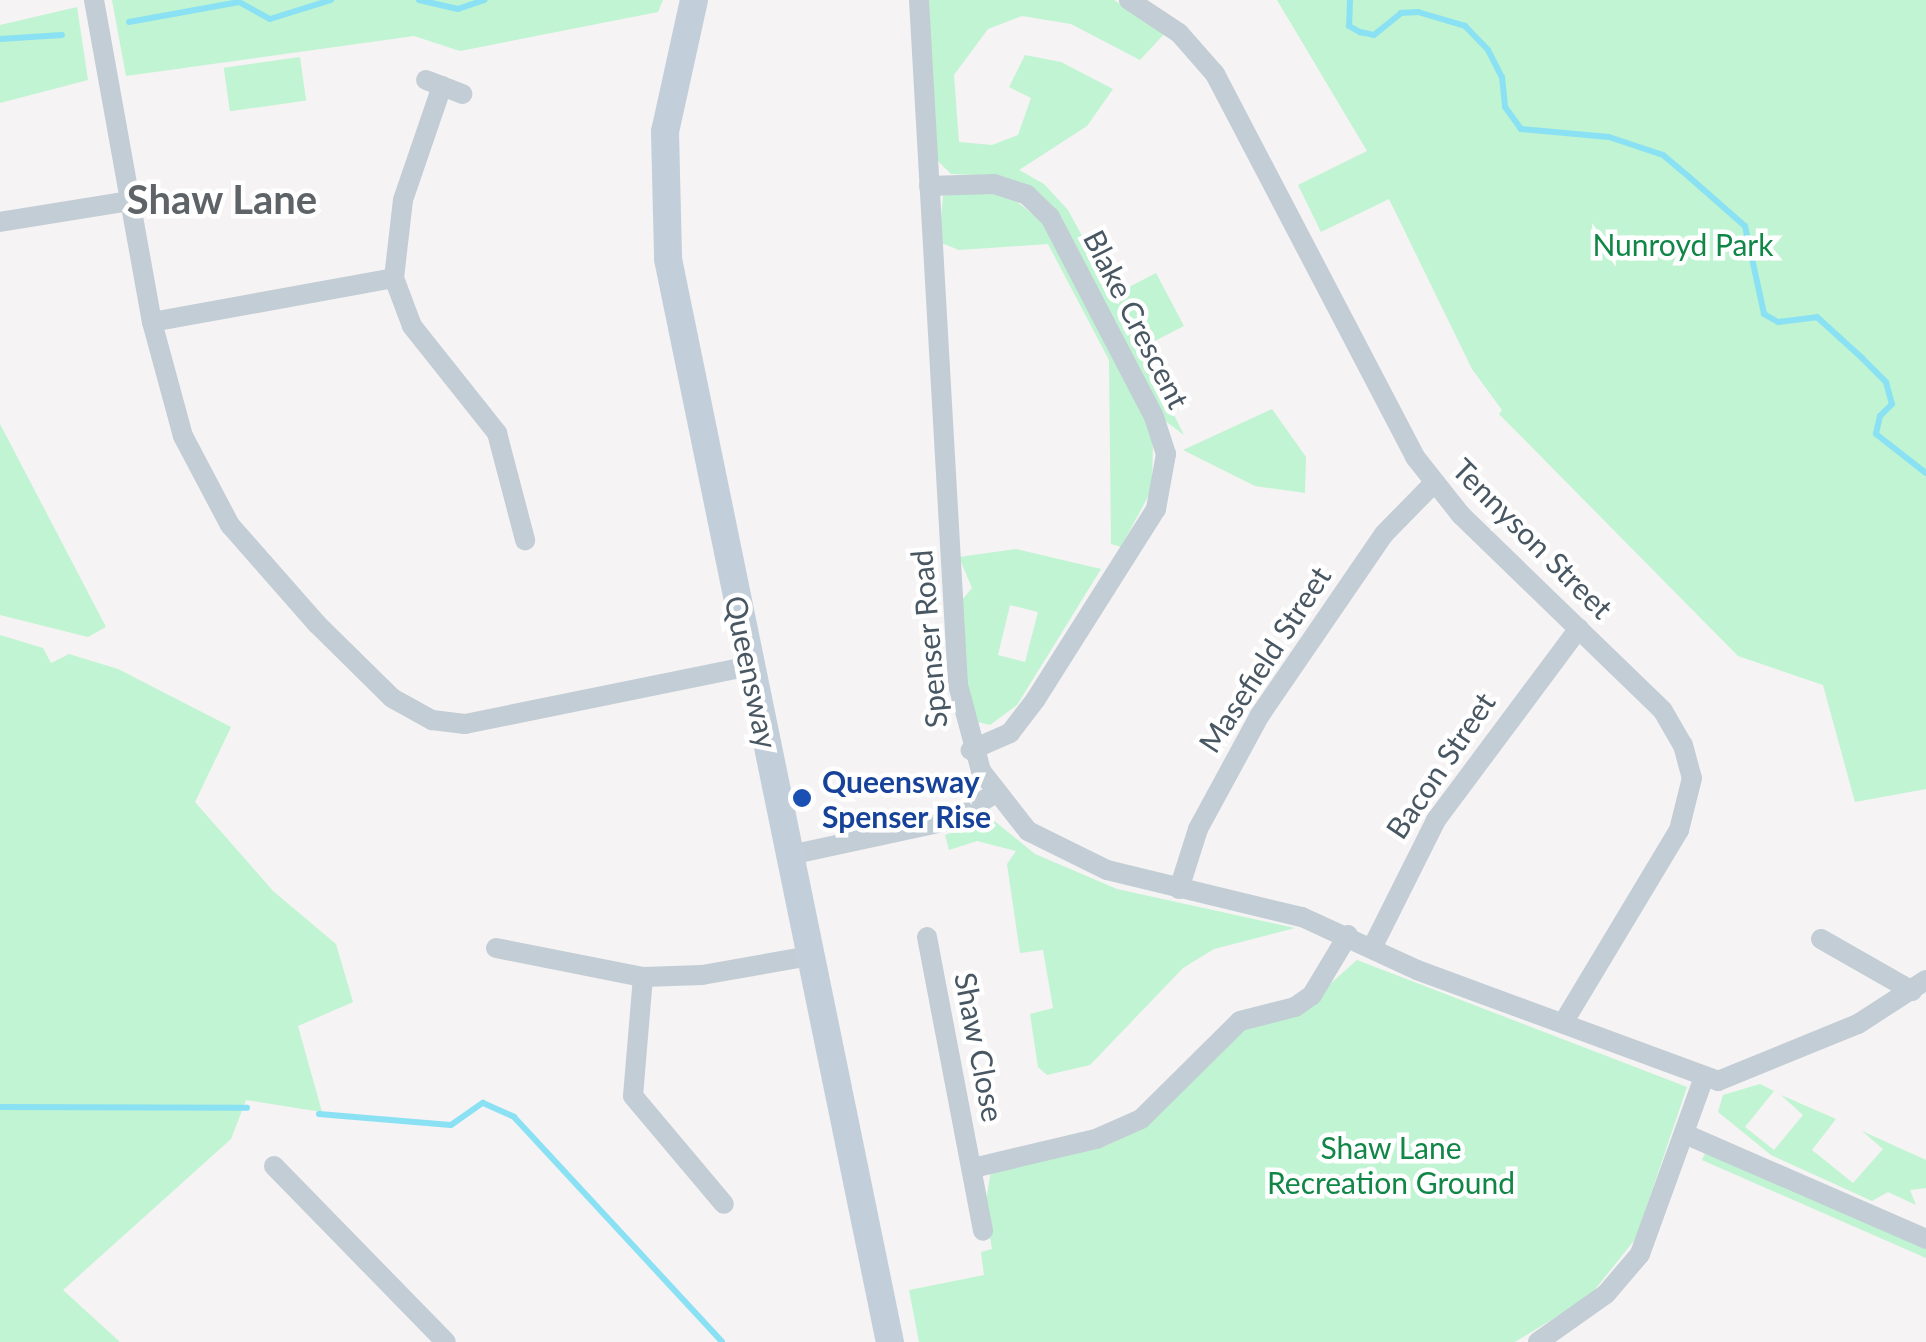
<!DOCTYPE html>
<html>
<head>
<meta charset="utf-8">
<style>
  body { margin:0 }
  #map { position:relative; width:1926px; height:1342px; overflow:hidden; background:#f5f3f3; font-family:Lato,sans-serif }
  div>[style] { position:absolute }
  .green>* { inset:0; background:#c0f4d2; transform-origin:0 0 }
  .stream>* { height:6px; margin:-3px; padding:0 3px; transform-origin:3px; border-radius:3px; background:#8ae1f3 }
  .street>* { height:20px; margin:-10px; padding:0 10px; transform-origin:10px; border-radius:10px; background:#c3cdd5 }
  .secondary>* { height:28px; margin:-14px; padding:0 14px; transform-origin:14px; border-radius:14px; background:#c2cfda }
  .dots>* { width:28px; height:28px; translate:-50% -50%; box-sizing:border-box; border:5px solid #fff; border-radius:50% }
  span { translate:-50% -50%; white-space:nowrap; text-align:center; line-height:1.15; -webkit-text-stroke:9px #fff; paint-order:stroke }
  .park-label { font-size:30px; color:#108647 }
  .street-label { font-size:30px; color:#485762 }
  .transit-label { font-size:30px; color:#164399; font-weight:700 }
  .left { translate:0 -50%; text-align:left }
  .district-label { font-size:40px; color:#5e6368; font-weight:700 }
</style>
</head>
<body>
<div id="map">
  <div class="green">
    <div style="clip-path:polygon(112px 0,663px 0,658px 12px,460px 51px,414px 36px,126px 76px)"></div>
    <div style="clip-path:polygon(929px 0,1114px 0,1166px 32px,1140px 60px,1071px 24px,1022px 16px,988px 29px,954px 75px,959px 142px,992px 145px,1018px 135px,1031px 98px,1009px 87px,1025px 55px,1061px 62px,1113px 89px,1087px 126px,1019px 170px,1044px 184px,1068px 210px,1114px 295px,1156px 273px,1184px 326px,1141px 348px,1184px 435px,1164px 420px,1057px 214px,998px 176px,951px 174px,933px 156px)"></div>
    <div style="clip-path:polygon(1277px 0,1926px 0,1926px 789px,1855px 802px,1823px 685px,1738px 656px,1499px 414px,1502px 410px,1472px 369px,1389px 199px,1321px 232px,1298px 185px,1367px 151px)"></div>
    <div style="clip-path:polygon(77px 7px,88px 80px,0 103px,0 25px)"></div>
    <div style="left:300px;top:57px;width:44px;height:77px;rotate:82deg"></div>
    <div style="clip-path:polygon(975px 190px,1011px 197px,1046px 225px,1143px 415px,1153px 440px,1152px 489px,1121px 547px,1111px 544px,1109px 360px,1048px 244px,959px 250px,939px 242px,943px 196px)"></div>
    <div style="clip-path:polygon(1272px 409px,1306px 457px,1305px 493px,1255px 486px,1183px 450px)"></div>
    <div style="clip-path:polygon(0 424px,106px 627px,88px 637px,0 615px)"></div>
    <div style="clip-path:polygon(evenodd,1016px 549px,1101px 569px,1017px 705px,990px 725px,974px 721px,968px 707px,962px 600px,972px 588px,959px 557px,1016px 549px,1010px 605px,1038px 612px,1025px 662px,998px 655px,1010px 605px)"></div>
    <div style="clip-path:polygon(0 635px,43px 648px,51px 663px,69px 654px,118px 669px,231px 727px,195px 802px,273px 891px,336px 944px,353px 1002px,298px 1026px,322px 1112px,246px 1100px,231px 1139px,63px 1290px,120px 1342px,0 1342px)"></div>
    <div style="clip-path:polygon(992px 819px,1035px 854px,1117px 889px,1295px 928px,1214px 949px,1183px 968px,1090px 1065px,1047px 1075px,1038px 1067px,1030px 1014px,1053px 1008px,1043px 950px,1020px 953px,1007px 864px,1016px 851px,977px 841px,949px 850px,945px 835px)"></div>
    <div style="clip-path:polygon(1357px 960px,1687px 1087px,1636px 1238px,1589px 1297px,1515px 1342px,919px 1342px,909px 1290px,984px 1275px,981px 1252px,992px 1249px,985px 1208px,991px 1170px,1108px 1145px,1144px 1125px,1245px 1030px,1295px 1015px)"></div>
    <div style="clip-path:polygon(1760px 1084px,1774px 1091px,1745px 1127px,1774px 1150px,1803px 1115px,1781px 1095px,1836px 1119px,1812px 1150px,1853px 1183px,1883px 1149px,1862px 1131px,1926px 1160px,1926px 1188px,1910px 1190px,1916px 1205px,1888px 1192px,1872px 1201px,1771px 1155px,1718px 1112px,1723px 1095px)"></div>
    <div style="clip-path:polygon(1706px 1151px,1926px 1249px,1926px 1258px,1702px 1160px)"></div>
  </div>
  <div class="stream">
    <div style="left:419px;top:0;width:40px;rotate:13deg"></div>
    <div style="left:458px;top:9px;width:28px;rotate:-19deg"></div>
    <div style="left:1350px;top:0;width:26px;rotate:92deg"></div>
    <div style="left:1349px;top:26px;width:13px;rotate:29deg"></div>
    <div style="left:1360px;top:32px;width:14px;rotate:12deg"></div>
    <div style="left:1374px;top:35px;width:35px;rotate:-39deg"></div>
    <div style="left:1401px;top:13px;width:17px;rotate:-3deg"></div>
    <div style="left:1418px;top:12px;width:49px;rotate:16.6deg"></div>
    <div style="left:1465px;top:26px;width:33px;rotate:46deg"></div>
    <div style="left:1488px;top:50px;width:30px;rotate:63deg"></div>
    <div style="left:1502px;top:77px;width:30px;rotate:84deg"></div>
    <div style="left:1505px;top:107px;width:27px;rotate:54deg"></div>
    <div style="left:1521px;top:129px;width:88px;rotate:5.2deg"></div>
    <div style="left:1609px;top:137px;width:57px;rotate:18.4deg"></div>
    <div style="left:1663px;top:155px;width:33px;rotate:40deg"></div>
    <div style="left:1688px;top:176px;width:76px;rotate:41.3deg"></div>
    <div style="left:1745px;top:226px;width:90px;rotate:77.8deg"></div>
    <div style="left:1764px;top:314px;width:16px;rotate:30deg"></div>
    <div style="left:1778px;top:322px;width:39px;rotate:-7deg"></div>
    <div style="left:1817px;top:317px;width:61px;rotate:42.3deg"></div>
    <div style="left:1862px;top:358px;width:34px;rotate:45deg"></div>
    <div style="left:1886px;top:382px;width:23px;rotate:75deg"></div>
    <div style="left:1892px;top:404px;width:17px;rotate:135deg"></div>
    <div style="left:1880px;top:416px;width:18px;rotate:103deg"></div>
    <div style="left:1876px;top:434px;width:63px;rotate:38deg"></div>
    <div style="left:129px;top:22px;width:112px;rotate:-10.3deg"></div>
    <div style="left:239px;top:2px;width:35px;rotate:29deg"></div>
    <div style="left:270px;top:19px;width:64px;rotate:-17.3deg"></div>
    <div style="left:0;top:39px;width:62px;rotate:-3.7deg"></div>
    <div style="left:0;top:1107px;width:247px;rotate:0.2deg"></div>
    <div style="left:319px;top:1114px;width:132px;rotate:4.8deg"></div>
    <div style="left:451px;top:1125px;width:39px;rotate:-35deg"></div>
    <div style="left:483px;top:1103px;width:34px;rotate:24deg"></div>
    <div style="left:514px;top:1117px;width:306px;rotate:47.2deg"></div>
  </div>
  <div class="street">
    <div style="left:94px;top:0;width:327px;rotate:79.8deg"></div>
    <div style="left:152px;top:322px;width:118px;rotate:74.8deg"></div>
    <div style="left:183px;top:436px;width:101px;rotate:62.2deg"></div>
    <div style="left:230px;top:525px;width:132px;rotate:48.7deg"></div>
    <div style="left:317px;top:624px;width:105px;rotate:44.6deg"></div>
    <div style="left:392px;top:698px;width:46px;rotate:28.8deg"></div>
    <div style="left:432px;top:720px;width:33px;rotate:7deg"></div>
    <div style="left:465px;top:724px;width:291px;rotate:-11.5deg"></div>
    <div style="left:919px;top:0;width:686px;rotate:86.74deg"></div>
    <div style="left:958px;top:685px;width:89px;rotate:75deg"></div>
    <div style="left:981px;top:771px;width:76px;rotate:51.9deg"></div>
    <div style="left:1028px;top:831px;width:88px;rotate:26.3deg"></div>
    <div style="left:1107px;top:870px;width:201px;rotate:13.6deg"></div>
    <div style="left:1302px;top:917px;width:127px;rotate:24.7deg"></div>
    <div style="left:1417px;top:970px;width:321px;rotate:20.2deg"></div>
    <div style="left:1718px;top:1081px;width:151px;rotate:-22.2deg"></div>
    <div style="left:1858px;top:1024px;width:81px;rotate:-32.9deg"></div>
    <div style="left:1129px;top:0;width:60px;rotate:33.4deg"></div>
    <div style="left:1179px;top:33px;width:55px;rotate:48.7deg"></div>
    <div style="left:1215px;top:74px;width:432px;rotate:62.4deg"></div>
    <div style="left:1415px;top:457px;width:74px;rotate:51.6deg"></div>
    <div style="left:1461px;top:515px;width:281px;rotate:44.1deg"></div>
    <div style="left:1663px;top:711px;width:39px;rotate:60deg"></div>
    <div style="left:1683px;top:745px;width:34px;rotate:75deg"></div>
    <div style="left:1692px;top:778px;width:54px;rotate:104deg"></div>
    <div style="left:1679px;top:830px;width:225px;rotate:121deg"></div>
    <div style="left:426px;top:80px;width:39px;rotate:21deg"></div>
    <div style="left:442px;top:86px;width:120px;rotate:108.9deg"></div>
    <div style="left:403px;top:200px;width:79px;rotate:96.6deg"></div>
    <div style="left:394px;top:278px;width:51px;rotate:69.4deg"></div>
    <div style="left:412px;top:326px;width:137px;rotate:51.5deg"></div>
    <div style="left:497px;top:433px;width:111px;rotate:75.3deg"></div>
    <div style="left:929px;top:186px;width:65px;rotate:-1.8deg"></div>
    <div style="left:994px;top:184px;width:35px;rotate:18deg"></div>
    <div style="left:1027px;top:195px;width:32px;rotate:44deg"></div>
    <div style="left:1050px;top:217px;width:225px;rotate:62.5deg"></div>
    <div style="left:1154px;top:417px;width:39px;rotate:72deg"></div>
    <div style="left:1166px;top:454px;width:56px;rotate:100.3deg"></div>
    <div style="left:1156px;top:509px;width:225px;rotate:122.3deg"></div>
    <div style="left:1036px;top:699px;width:43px;rotate:127.4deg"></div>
    <div style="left:1010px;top:733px;width:43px;rotate:156.4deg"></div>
    <div style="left:0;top:222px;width:132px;rotate:-9.2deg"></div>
    <div style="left:152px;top:322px;width:246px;rotate:-10.3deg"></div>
    <div style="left:790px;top:855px;width:166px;rotate:-12.2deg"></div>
    <div style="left:952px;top:820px;width:49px;rotate:-31.8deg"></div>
    <div style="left:1179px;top:889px;width:63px;rotate:-72.4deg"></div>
    <div style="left:1198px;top:829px;width:130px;rotate:-61.5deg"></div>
    <div style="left:1260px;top:715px;width:219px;rotate:-55.6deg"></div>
    <div style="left:1384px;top:534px;width:71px;rotate:-45.6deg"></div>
    <div style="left:927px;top:937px;width:299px;rotate:79.2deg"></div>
    <div style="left:1821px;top:939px;width:105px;rotate:29.7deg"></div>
    <div style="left:496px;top:948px;width:150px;rotate:11.2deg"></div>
    <div style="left:643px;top:977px;width:59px;rotate:-1.9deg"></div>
    <div style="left:702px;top:975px;width:110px;rotate:-10deg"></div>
    <div style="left:1372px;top:948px;width:143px;rotate:-63.4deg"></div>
    <div style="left:1436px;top:820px;width:239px;rotate:-53.3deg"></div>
    <div style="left:643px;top:977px;width:119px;rotate:94.8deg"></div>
    <div style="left:633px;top:1096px;width:141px;rotate:49.9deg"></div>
    <div style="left:1685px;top:1134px;width:263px;rotate:23.5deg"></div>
    <div style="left:274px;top:1166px;width:246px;rotate:45.7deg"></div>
    <div style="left:973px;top:1168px;width:126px;rotate:-13.3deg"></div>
    <div style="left:1096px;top:1139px;width:49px;rotate:-24deg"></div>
    <div style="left:1141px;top:1119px;width:139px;rotate:-44.7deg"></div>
    <div style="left:1240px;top:1021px;width:57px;rotate:-14.3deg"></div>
    <div style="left:1295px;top:1007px;width:21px;rotate:-35deg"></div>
    <div style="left:1312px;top:995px;width:70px;rotate:-59deg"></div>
    <div style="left:1538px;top:1342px;width:83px;rotate:-35.2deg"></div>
    <div style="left:1606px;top:1294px;width:52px;rotate:-49.6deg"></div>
    <div style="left:1640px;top:1254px;width:188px;rotate:-70.1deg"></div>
  </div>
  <div class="secondary">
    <div style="left:694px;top:0;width:135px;rotate:102.4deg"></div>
    <div style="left:665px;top:132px;width:127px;rotate:88.6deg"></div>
    <div style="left:668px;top:259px;width:1106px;rotate:78.42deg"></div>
  </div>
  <div class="dots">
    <div style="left:802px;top:798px;background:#1a4fb4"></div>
  </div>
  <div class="park-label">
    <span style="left:1683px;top:244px">Nunroyd Park</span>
    <span style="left:1391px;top:1164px">Shaw Lane<br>Recreation Ground</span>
  </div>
  <div class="street-label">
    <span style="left:1137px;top:319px;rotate:63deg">Blake Crescent</span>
    <span style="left:1533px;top:538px;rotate:45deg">Tennyson Street</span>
    <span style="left:928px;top:639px;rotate:-95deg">Spenser Road</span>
    <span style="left:1264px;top:659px;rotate:-57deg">Masefield Street</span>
    <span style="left:752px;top:672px;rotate:78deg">Queensway</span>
    <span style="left:1440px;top:765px;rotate:-56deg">Bacon Street</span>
    <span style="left:980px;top:1047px;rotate:79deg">Shaw Close</span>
  </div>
  <div class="transit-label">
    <span class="left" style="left:822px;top:798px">Queensway<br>Spenser Rise</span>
  </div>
  <div class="district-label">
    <span style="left:222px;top:199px">Shaw Lane</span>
  </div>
</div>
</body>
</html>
